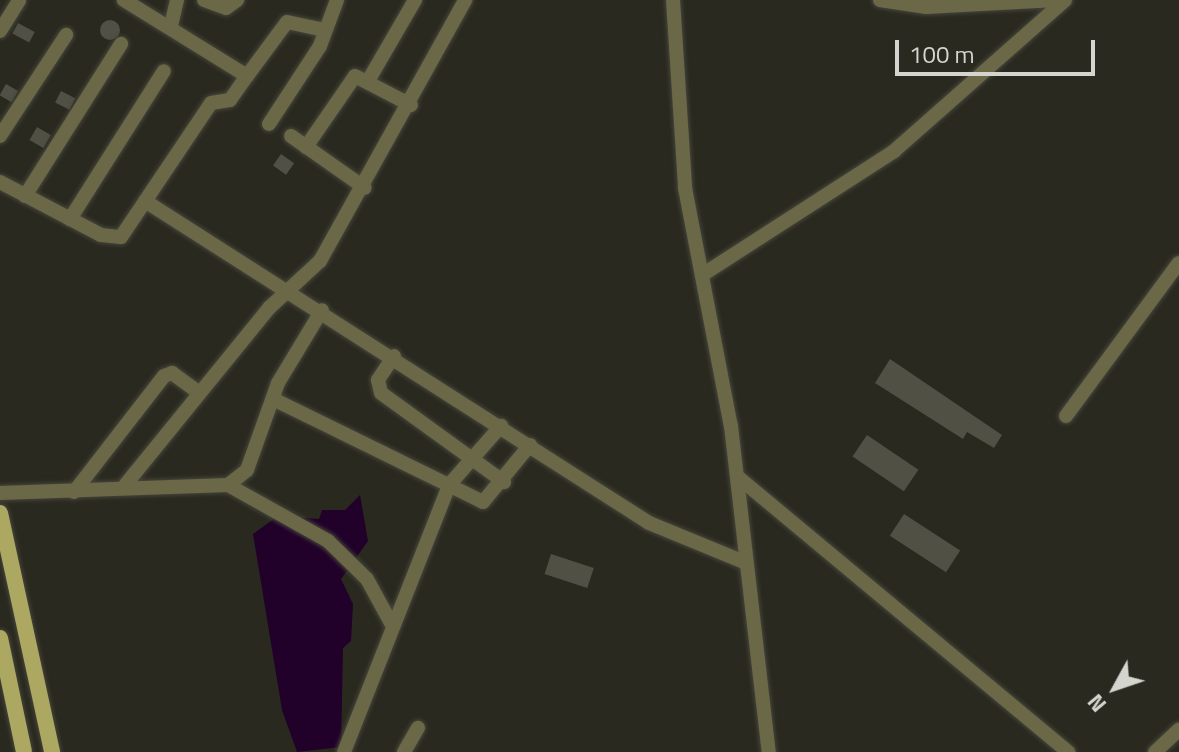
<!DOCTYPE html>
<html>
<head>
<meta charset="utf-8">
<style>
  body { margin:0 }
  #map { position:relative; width:1179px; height:752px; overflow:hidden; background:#29291f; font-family:"Titillium Web",sans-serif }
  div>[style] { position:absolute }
  .water>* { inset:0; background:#210029 }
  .building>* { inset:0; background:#505045; transform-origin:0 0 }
  .round { border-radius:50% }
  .roads { filter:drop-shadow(0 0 2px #45453b) drop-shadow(0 0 2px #45453b) }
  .minor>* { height:14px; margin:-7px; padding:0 7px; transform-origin:7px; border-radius:7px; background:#6a6847 }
  .major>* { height:16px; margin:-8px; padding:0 8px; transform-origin:8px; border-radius:8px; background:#aca861 }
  span { translate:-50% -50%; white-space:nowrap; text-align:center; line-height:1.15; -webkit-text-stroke:6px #29291f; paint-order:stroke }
  .north { position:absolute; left:1075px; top:648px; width:80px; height:80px; -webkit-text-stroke:6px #29291f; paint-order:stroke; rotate:230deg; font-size:22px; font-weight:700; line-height:32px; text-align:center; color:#d5d5cf }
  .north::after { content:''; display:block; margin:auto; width:28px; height:36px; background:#d5d5cf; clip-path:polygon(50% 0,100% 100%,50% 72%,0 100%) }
  .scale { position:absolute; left:895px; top:40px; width:200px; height:36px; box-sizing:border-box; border:4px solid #d5d5cf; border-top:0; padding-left:10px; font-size:24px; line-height:28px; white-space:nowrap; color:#d5d5cf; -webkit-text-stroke:6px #29291f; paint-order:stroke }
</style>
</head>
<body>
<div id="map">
  <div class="water">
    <div style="clip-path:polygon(360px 495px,368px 541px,341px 579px,353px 604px,351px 641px,343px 648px,341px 747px,297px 752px,282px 710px,253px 534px,278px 516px,319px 519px,322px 510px,345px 510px)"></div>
  </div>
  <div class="building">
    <div class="round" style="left:100px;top:20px;width:20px;height:20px"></div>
    <div style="left:18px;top:23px;width:19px;height:12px;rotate:28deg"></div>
    <div style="left:6px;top:84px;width:14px;height:13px;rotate:30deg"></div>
    <div style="left:61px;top:91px;width:16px;height:13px;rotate:27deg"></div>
    <div style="left:37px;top:127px;width:16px;height:15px;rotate:30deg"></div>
    <div style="left:281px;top:154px;width:16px;height:14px;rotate:35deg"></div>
    <div style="clip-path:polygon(890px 359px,1002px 435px,994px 448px,967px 432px,963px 439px,875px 383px)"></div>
    <div style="left:867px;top:435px;width:62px;height:26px;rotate:34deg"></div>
    <div style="left:904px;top:514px;width:67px;height:26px;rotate:33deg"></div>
    <div style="left:551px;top:554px;width:45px;height:21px;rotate:18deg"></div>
  </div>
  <div class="roads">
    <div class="minor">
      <div style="left:204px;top:0;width:23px;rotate:20deg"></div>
      <div style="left:226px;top:8px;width:14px;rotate:-36deg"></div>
      <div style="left:673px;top:0;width:188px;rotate:86.3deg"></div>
      <div style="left:685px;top:188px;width:242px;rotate:79.1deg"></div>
      <div style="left:731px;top:426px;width:328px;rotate:83.4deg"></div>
      <div style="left:880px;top:0;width:47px;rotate:8.7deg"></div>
      <div style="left:926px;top:7px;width:130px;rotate:-3.1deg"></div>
      <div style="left:171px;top:26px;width:27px;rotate:-77deg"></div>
      <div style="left:0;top:31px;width:36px;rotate:-58deg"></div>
      <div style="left:247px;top:76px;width:67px;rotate:-53.5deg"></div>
      <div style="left:287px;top:22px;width:39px;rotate:12deg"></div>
      <div style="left:368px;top:81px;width:94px;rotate:-59.9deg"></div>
      <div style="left:269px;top:124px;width:93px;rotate:-56.8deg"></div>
      <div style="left:320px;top:46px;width:49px;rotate:-69.7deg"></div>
      <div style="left:0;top:136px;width:121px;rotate:-56.8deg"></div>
      <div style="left:291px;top:136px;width:90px;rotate:35.1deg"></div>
      <div style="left:306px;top:147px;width:86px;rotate:-55.4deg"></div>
      <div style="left:355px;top:76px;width:63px;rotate:27.4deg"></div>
      <div style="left:0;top:182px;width:114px;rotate:27.7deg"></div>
      <div style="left:101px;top:235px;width:20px;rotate:6deg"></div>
      <div style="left:121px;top:237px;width:161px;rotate:-56.1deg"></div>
      <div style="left:211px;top:103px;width:19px;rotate:-9deg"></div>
      <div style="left:230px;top:100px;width:29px;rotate:-55deg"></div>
      <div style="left:247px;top:76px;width:145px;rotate:-148.3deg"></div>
      <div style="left:25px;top:196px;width:180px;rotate:-57.7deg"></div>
      <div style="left:145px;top:201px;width:598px;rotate:32.57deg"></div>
      <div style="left:649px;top:523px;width:103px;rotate:22.3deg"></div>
      <div style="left:70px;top:219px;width:175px;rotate:-57.6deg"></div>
      <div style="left:705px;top:273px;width:225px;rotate:-32.8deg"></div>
      <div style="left:894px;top:151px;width:228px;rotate:-41.4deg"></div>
      <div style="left:394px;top:356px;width:29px;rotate:124deg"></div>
      <div style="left:378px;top:380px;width:13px;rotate:77deg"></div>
      <div style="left:381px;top:393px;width:152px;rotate:35.9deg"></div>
      <div style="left:273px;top:399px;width:234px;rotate:26.1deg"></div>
      <div style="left:483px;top:502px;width:74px;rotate:-50.5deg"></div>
      <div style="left:1066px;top:416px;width:190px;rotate:-53.6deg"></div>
      <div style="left:738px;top:477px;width:430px;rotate:39.8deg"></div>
      <div style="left:126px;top:484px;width:227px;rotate:-50.9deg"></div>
      <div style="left:269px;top:308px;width:69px;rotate:-42.7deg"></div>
      <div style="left:320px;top:261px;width:299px;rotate:-60.9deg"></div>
      <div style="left:228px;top:485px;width:24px;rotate:-38deg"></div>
      <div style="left:247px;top:470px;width:92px;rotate:-70.4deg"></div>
      <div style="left:278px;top:383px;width:85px;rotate:-58.9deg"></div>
      <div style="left:74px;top:492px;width:147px;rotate:-52.2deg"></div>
      <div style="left:164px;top:376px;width:9px;rotate:-21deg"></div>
      <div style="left:172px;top:373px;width:34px;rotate:36deg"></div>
      <div style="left:0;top:493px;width:228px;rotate:-2deg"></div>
      <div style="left:228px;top:485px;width:115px;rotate:29.2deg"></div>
      <div style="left:328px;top:541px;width:54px;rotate:44.3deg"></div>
      <div style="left:367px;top:579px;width:50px;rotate:61.4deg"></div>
      <div style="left:344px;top:752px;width:287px;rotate:-68.5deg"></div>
      <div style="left:449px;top:485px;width:79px;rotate:-48.6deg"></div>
      <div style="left:404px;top:752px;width:28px;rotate:-60deg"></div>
      <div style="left:1155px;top:752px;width:33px;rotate:-43deg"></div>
    </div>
    <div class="major">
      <div style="left:0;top:513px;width:245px;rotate:77.7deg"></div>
      <div style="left:0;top:638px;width:116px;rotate:78.1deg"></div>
    </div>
  </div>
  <div class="north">N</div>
  <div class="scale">100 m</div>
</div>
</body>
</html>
